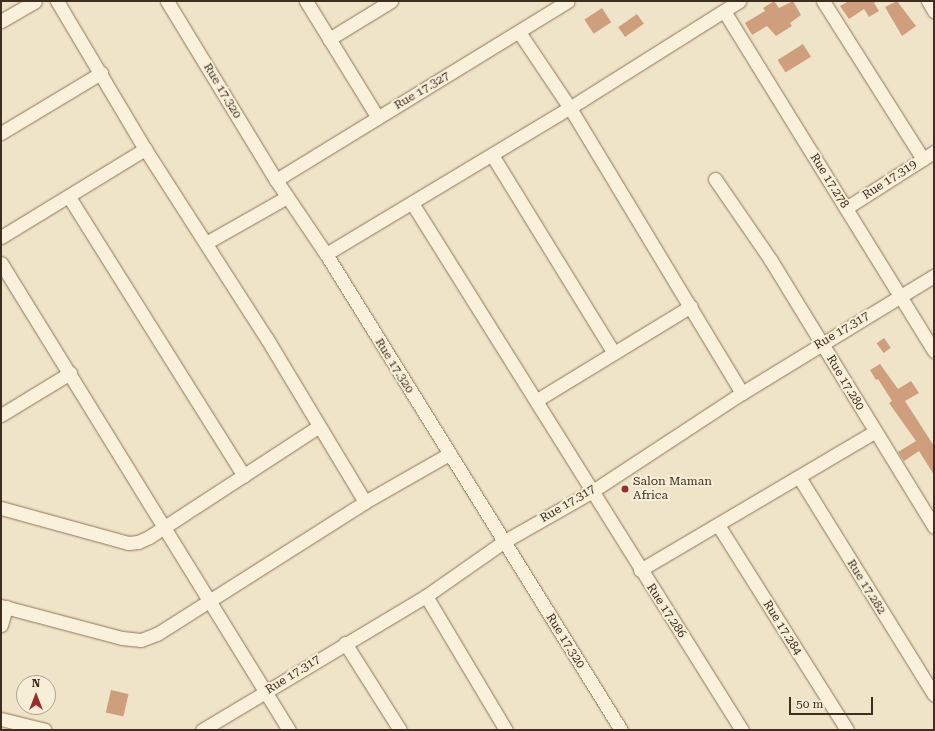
<!DOCTYPE html>
<html>
<head>
<meta charset="utf-8">
<style>
  body { margin:0 }
  #map { position:relative; width:935px; height:731px; overflow:hidden; background:#f0e4c8; font-family:"Roboto Serif",serif }
  div>[style] { position:absolute }
  .building>* { inset:0; background:#cf9f7d; transform-origin:0 0 }
  .roads { filter:drop-shadow(0 0 1px #8d765c) drop-shadow(0 0 1px #8d765c) }
  .minor>* { height:13px; margin:-6.5px; padding:0 6.5px; transform-origin:6.5px; border-radius:6.5px; background:#faf1dc }
  .dots>* { width:11px; height:11px; translate:-50% -50%; box-sizing:border-box; border:2px solid #f7eed8; border-radius:50% }
  span { translate:-50% -50%; white-space:nowrap; text-align:center; line-height:1.15; -webkit-text-stroke:4px #f7eed8; paint-order:stroke }
  .street-label { font-size:12px; color:#3d2e20 }
  .poi-label { font-size:12px; color:#3d2e20 }
  .left { translate:0 -50%; text-align:left }
  .frame { position:absolute; inset:0; border:2px solid #3d2e20; pointer-events:none }
  .north { position:absolute; left:16px; top:675px; width:40px; height:40px; box-sizing:border-box; background:#f7eed8; border:1px solid #ada18e; border-radius:50%; rotate:0deg; font-size:11px; font-weight:700; line-height:16px; text-align:center; color:#3d2e20 }
  .north::after { content:''; display:block; margin:auto; width:14px; height:18px; background:#9e2a2b; clip-path:polygon(50% 0,100% 100%,50% 72%,0 100%) }
  .scale { position:absolute; left:789px; top:697px; width:84px; height:18px; box-sizing:border-box; border:2px solid #3d2e20; border-top:0; padding-left:5px; font-size:12px; line-height:14px; white-space:nowrap; color:#3d2e20; -webkit-text-stroke:3px #f7eed8; paint-order:stroke }
</style>
</head>
<body>
<div id="map">
  <div class="building">
    <div style="clip-path:polygon(774px 1px,779px 8px,793px 1px,801px 15px,790px 23px,792px 26px,776px 36px,767px 26px,752px 35px,745px 23px,765px 11px,763px 8px)"></div>
    <div style="clip-path:polygon(849px 1px,877px 1px,874px 3px,879px 11px,869px 17px,864px 9px,849px 19px,840px 6px)"></div>
    <div style="clip-path:polygon(897px 1px,916px 26px,902px 36px,885px 7px)"></div>
    <div style="left:602px;top:8px;width:17px;height:21px;rotate:57deg"></div>
    <div style="left:637px;top:14px;width:12px;height:23px;rotate:55deg"></div>
    <div style="left:803px;top:44px;width:15px;height:30px;rotate:58deg"></div>
    <div style="left:884px;top:338px;width:12px;height:9px;rotate:55deg"></div>
    <div style="clip-path:polygon(880px 364px,898px 389px,911px 381px,919px 393px,905px 401px,934px 446px,934px 475px,919px 451px,904px 461px,898px 452px,916px 441px,889px 403px,892px 401px,878px 379px,876px 380px,870px 370px)"></div>
    <div style="left:111px;top:690px;width:18px;height:23px;rotate:13deg"></div>
  </div>
  <div class="roads">
    <div class="minor">
      <div style="left:57px;top:1px;width:172px;rotate:59.3deg"></div>
      <div style="left:145px;top:149px;width:226px;rotate:57.3deg"></div>
      <div style="left:267px;top:339px;width:190px;rotate:59deg"></div>
      <div style="left:167px;top:1px;width:210px;rotate:58.7deg"></div>
      <div style="left:276px;top:180px;width:89px;rotate:56deg"></div>
      <div style="left:326px;top:254px;width:560px;rotate:58.21deg"></div>
      <div style="left:306px;top:1px;width:137px;rotate:58.4deg"></div>
      <div style="left:823px;top:1px;width:187px;rotate:57.7deg"></div>
      <div style="left:928px;top:1px;width:12px;rotate:59deg"></div>
      <div style="left:724px;top:11px;width:400px;rotate:58.3deg"></div>
      <div style="left:1px;top:21px;width:39px;rotate:-30deg"></div>
      <div style="left:519px;top:32px;width:92px;rotate:56.1deg"></div>
      <div style="left:570px;top:108px;width:333px;rotate:58.9deg"></div>
      <div style="left:329px;top:39px;width:73px;rotate:-31.5deg"></div>
      <div style="left:1px;top:133px;width:117px;rotate:-31deg"></div>
      <div style="left:492px;top:155px;width:231px;rotate:58.4deg"></div>
      <div style="left:715px;top:179px;width:97px;rotate:55.5deg"></div>
      <div style="left:770px;top:259px;width:314px;rotate:58.5deg"></div>
      <div style="left:276px;top:180px;width:342px;rotate:-31.5deg"></div>
      <div style="left:69px;top:197px;width:329px;rotate:57.9deg"></div>
      <div style="left:412px;top:203px;width:622px;rotate:57.95deg"></div>
      <div style="left:846px;top:208px;width:104px;rotate:-32.5deg"></div>
      <div style="left:1px;top:237px;width:169px;rotate:-31.4deg"></div>
      <div style="left:206px;top:243px;width:93px;rotate:-29.6deg"></div>
      <div style="left:326px;top:254px;width:299px;rotate:-31deg"></div>
      <div style="left:582px;top:100px;width:186px;rotate:-32.2deg"></div>
      <div style="left:1px;top:263px;width:549px;rotate:58.34deg"></div>
      <div style="left:537px;top:400px;width:180px;rotate:-31.4deg"></div>
      <div style="left:1px;top:415px;width:81px;rotate:-31.3deg"></div>
      <div style="left:799px;top:477px;width:256px;rotate:58.2deg"></div>
      <div style="left:1px;top:508px;width:132px;rotate:15.4deg"></div>
      <div style="left:128px;top:543px;width:10px;rotate:-6deg"></div>
      <div style="left:138px;top:542px;width:12px;rotate:-24deg"></div>
      <div style="left:149px;top:537px;width:202px;rotate:-33.1deg"></div>
      <div style="left:718px;top:525px;width:242px;rotate:57.8deg"></div>
      <div style="left:640px;top:570px;width:272px;rotate:-30.5deg"></div>
      <div style="left:426px;top:596px;width:156px;rotate:59.2deg"></div>
      <div style="left:1px;top:606px;width:125px;rotate:14.8deg"></div>
      <div style="left:122px;top:638px;width:19px;rotate:6deg"></div>
      <div style="left:141px;top:640px;width:17px;rotate:-21deg"></div>
      <div style="left:157px;top:634px;width:246px;rotate:-32.4deg"></div>
      <div style="left:365px;top:502px;width:97px;rotate:-29.7deg"></div>
      <div style="left:1px;top:625px;width:19px;rotate:-74deg"></div>
      <div style="left:345px;top:643px;width:103px;rotate:57.7deg"></div>
      <div style="left:1px;top:719px;width:45px;rotate:14deg"></div>
      <div style="left:202px;top:730px;width:261px;rotate:-30.9deg"></div>
      <div style="left:426px;top:596px;width:94px;rotate:-35deg"></div>
      <div style="left:503px;top:542px;width:101px;rotate:-29.6deg"></div>
      <div style="left:591px;top:492px;width:181px;rotate:-33.3deg"></div>
      <div style="left:742px;top:393px;width:225px;rotate:-31.4deg"></div>
    </div>
  </div>
  <div class="dots">
    <div style="left:625px;top:489px;background:#9e2a2b"></div>
  </div>
  <div class="street-label">
    <span style="left:222px;top:91px;rotate:59deg">Rue 17.320</span>
    <span style="left:422px;top:91px;rotate:-31deg">Rue 17.327</span>
    <span style="left:890px;top:180px;rotate:-33deg">Rue 17.319</span>
    <span style="left:829px;top:181px;rotate:58deg">Rue 17.278</span>
    <span style="left:842px;top:331px;rotate:-31deg">Rue 17.317</span>
    <span style="left:394px;top:366px;rotate:58deg">Rue 17.320</span>
    <span style="left:845px;top:383px;rotate:59deg">Rue 17.280</span>
    <span style="left:568px;top:504px;rotate:-31deg">Rue 17.317</span>
    <span style="left:866px;top:587px;rotate:58deg">Rue 17.282</span>
    <span style="left:666px;top:611px;rotate:57deg">Rue 17.286</span>
    <span style="left:782px;top:628px;rotate:58deg">Rue 17.284</span>
    <span style="left:565px;top:641px;rotate:58deg">Rue 17.320</span>
    <span style="left:293px;top:675px;rotate:-32deg">Rue 17.317</span>
  </div>
  <div class="poi-label">
    <span class="left" style="left:633px;top:489px">Salon Maman<br>Africa</span>
  </div>
  <div class="frame"></div>
  <div class="north">N</div>
  <div class="scale">50 m</div>
</div>
</body>
</html>
